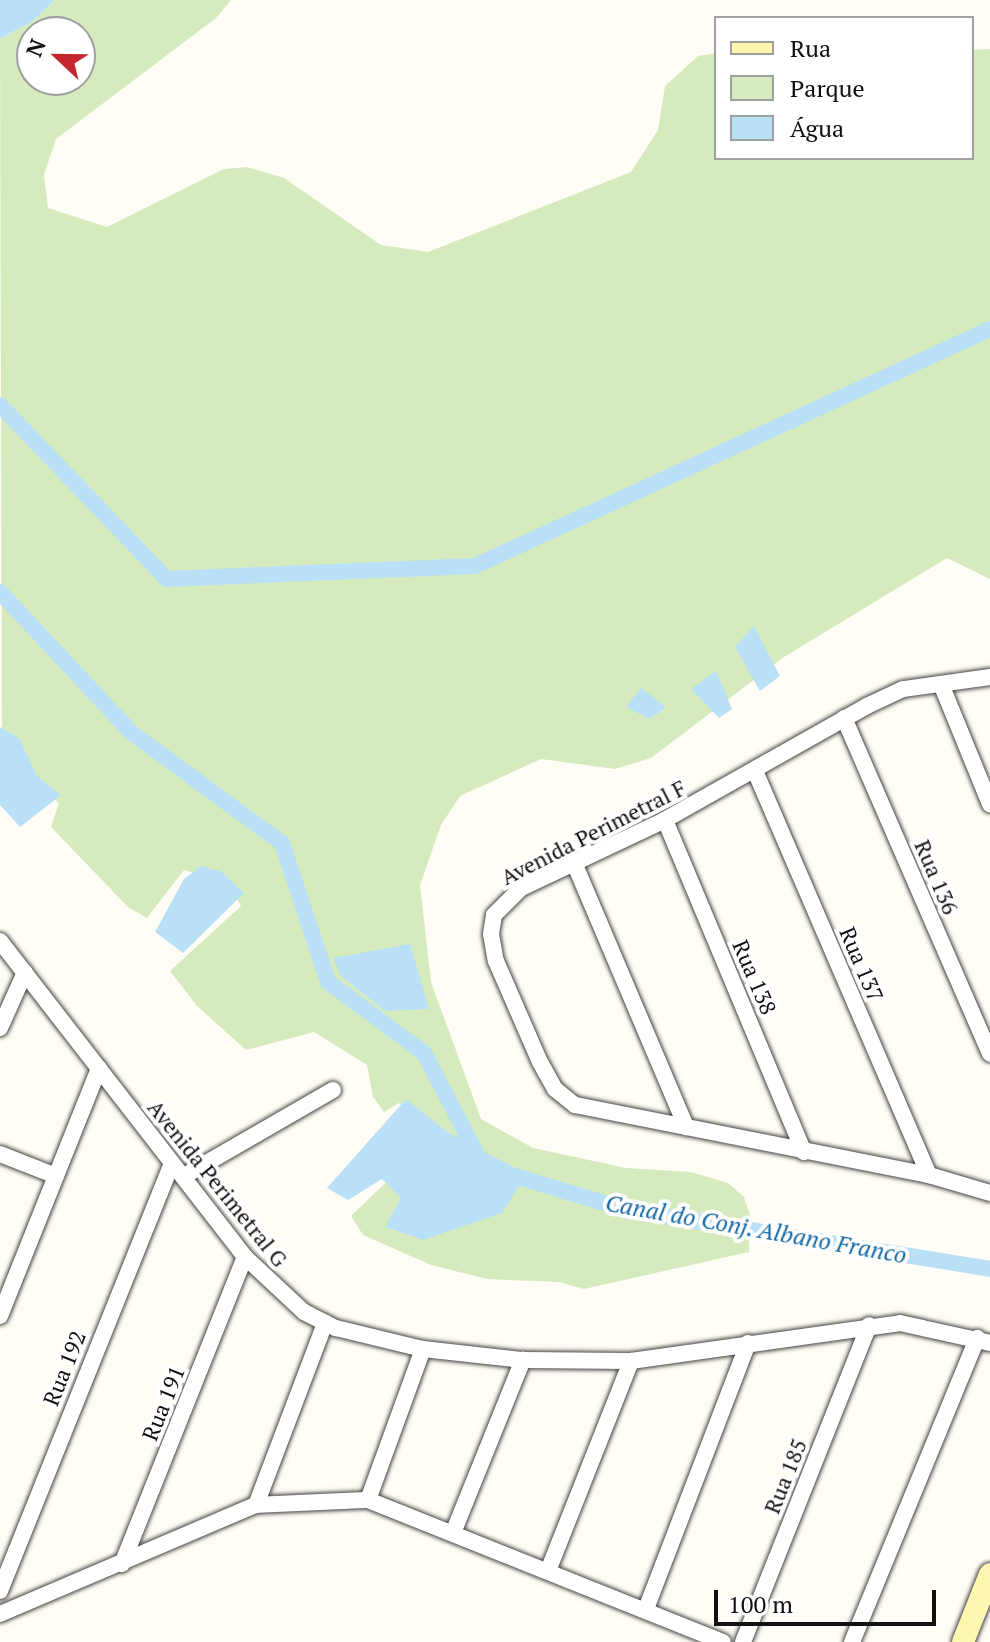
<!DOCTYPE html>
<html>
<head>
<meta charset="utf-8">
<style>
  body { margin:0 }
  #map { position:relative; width:990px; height:1642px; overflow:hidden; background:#fffdf5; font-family:"PT Serif",serif }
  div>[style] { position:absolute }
  .green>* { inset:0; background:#d5ebbd }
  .water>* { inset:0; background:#b9e0f7 }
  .canal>* { height:16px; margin:-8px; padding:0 8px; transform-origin:8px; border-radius:8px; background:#b9e0f7 }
  .roads { filter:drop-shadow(0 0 2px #444) drop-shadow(0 0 2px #444) }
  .street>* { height:16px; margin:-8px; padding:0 8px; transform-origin:8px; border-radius:8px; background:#fff }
  .secondary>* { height:22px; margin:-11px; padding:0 11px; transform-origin:11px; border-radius:11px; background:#fff6b0 }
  span { translate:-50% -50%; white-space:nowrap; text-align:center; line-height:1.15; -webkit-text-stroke:8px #fff; paint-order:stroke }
  .street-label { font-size:22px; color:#111 }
  .water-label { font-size:24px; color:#1768a6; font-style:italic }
  .legend { position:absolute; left:714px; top:16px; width:260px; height:144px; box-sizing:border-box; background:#fff; border:2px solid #a0a0a0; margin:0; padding:10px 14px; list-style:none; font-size:24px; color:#111 }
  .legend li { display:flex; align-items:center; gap:16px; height:40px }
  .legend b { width:40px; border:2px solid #a0a0a0 }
  .north { position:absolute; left:16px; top:16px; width:80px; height:80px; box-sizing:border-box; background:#fff; border:2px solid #a0a0a0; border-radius:50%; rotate:292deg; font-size:22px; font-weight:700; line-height:32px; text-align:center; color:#111 }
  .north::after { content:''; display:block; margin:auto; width:28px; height:36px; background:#c4262e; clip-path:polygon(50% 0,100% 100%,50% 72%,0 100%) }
  .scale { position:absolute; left:714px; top:1590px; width:222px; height:36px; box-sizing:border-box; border:4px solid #111; border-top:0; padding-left:10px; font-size:24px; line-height:28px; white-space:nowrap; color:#111; -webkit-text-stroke:6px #fff; paint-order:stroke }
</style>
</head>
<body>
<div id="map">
  <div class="green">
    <div style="clip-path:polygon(evenodd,55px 0,231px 0,216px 18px,56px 139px,44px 175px,48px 208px,107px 227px,224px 169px,247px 167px,284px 178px,381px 245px,428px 252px,631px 172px,658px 130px,665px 86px,698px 56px,716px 53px,716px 158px,972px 158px,972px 50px,990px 49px,990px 579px,947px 558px,784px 657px,651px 758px,615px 769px,541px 759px,460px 796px,441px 825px,420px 885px,431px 982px,481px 1119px,533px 1148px,626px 1168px,691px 1172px,728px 1183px,744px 1197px,750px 1215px,749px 1252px,584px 1289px,559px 1282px,487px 1279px,431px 1265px,363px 1235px,351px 1216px,418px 1151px,422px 1119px,399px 1103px,384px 1112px,373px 1097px,367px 1065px,314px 1032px,246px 1050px,197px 1006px,170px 971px,241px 906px,227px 882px,184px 870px,147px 918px,128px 907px,51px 827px,59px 803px,2px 751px,0 39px,33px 21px,55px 0,32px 32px,80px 32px,80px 80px,32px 80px,32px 32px)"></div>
  </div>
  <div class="water">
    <div style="clip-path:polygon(0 0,55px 0,33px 21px,0 39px)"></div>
    <div style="clip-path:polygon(754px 626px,780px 676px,760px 691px,735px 647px)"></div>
    <div style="clip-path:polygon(716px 671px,732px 709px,719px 718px,691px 689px)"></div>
    <div style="clip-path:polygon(641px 688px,666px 707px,650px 719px,626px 707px)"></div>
    <div style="clip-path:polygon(0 727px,19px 738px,37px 776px,61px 795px,20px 827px,0 805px)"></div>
    <div style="clip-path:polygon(201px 866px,222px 872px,244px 893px,183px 953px,155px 932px,184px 879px)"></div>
    <div style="clip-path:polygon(410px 944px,429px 1009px,385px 1011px,341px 976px,333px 958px)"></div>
    <div style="clip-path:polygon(406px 1099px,446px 1131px,526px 1174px,502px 1213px,423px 1240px,385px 1227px,401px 1198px,382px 1179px,348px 1200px,327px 1188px)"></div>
  </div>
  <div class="canal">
    <div style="left:0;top:405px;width:241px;rotate:46.2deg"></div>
    <div style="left:167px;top:579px;width:308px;rotate:-2.4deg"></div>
    <div style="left:475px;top:566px;width:567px;rotate:-24.71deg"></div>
    <div style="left:0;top:592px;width:193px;rotate:46.9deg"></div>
    <div style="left:132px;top:733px;width:186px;rotate:36.3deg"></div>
    <div style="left:282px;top:843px;width:146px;rotate:71.7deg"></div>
    <div style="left:328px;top:982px;width:119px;rotate:36.5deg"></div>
    <div style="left:424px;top:1053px;width:125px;rotate:62.4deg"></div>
    <div style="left:502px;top:1172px;width:131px;rotate:16.9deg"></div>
    <div style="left:627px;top:1210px;width:368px;rotate:9.2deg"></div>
  </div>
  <div class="roads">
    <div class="street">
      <div style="left:990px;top:677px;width:88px;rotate:172.1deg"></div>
      <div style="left:903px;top:689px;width:40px;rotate:155deg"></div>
      <div style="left:867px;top:706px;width:232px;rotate:150.6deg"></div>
      <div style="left:665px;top:820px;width:159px;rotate:154.7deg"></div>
      <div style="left:521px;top:888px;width:38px;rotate:135deg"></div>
      <div style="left:494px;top:915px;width:19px;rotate:99deg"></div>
      <div style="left:491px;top:934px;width:27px;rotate:80deg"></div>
      <div style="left:496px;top:961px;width:110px;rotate:66.5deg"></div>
      <div style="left:540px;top:1062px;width:31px;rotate:61deg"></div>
      <div style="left:555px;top:1089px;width:26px;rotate:39deg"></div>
      <div style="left:575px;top:1105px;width:361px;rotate:11.2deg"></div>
      <div style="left:929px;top:1175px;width:64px;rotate:16.4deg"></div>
      <div style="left:941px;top:684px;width:130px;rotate:67.8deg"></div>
      <div style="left:844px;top:718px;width:366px;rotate:66.5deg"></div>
      <div style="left:755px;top:771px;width:440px;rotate:66.7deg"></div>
      <div style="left:665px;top:820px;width:360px;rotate:67.3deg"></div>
      <div style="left:575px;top:865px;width:285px;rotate:67deg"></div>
      <div style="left:0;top:941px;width:400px;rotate:52.2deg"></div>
      <div style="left:245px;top:1257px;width:81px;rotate:43deg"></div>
      <div style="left:304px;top:1312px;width:36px;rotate:27deg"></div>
      <div style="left:336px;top:1328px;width:89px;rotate:13.6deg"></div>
      <div style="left:423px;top:1349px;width:101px;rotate:6.3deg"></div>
      <div style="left:523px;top:1360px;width:108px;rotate:0.5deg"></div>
      <div style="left:631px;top:1361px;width:272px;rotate:-8deg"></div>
      <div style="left:900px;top:1323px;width:92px;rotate:12.5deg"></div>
      <div style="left:0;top:1028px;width:61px;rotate:-65.9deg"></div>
      <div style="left:0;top:1154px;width:60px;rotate:21.4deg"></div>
      <div style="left:184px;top:1176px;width:172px;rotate:-30deg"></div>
      <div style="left:0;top:1316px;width:267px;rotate:-68.2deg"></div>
      <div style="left:368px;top:1500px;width:161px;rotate:-70deg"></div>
      <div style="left:256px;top:1505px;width:195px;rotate:-69.2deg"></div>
      <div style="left:453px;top:1533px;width:187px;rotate:-68deg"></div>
      <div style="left:122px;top:1564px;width:331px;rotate:-68.2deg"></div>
      <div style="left:548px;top:1571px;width:226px;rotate:-68.4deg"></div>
      <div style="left:0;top:1591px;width:461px;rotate:-68.1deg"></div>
      <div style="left:646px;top:1609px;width:285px;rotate:-69deg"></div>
      <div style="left:0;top:1614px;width:278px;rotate:-23.1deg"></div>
      <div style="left:256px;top:1505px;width:112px;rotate:-2.6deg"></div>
      <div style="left:368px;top:1500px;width:382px;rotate:21.8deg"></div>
      <div style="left:743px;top:1642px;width:341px;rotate:-68.3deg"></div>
      <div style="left:852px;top:1642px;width:329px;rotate:-67.6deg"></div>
    </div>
    <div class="secondary">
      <div style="left:963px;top:1642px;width:73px;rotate:-68.3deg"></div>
    </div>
  </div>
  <div class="street-label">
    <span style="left:593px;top:832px;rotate:-27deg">Avenida Perimetral F</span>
    <span style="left:937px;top:877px;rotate:67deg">Rua 136</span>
    <span style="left:862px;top:964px;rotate:67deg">Rua 137</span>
    <span style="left:755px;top:977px;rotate:67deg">Rua 138</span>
    <span style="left:218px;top:1183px;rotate:51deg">Avenida Perimetral G</span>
    <span style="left:64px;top:1368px;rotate:-68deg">Rua 192</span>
    <span style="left:163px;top:1403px;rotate:-68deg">Rua 191</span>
    <span style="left:785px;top:1476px;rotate:-68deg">Rua 185</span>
  </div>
  <div class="water-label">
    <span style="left:756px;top:1229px;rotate:10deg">Canal do Conj. Albano Franco</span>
  </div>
  <ul class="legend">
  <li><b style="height:10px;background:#fff6b0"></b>Rua</li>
  <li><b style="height:22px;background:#d5ebbd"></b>Parque</li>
  <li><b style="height:22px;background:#b9e0f7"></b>Água</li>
  </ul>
  <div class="north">N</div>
  <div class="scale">100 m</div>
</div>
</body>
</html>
